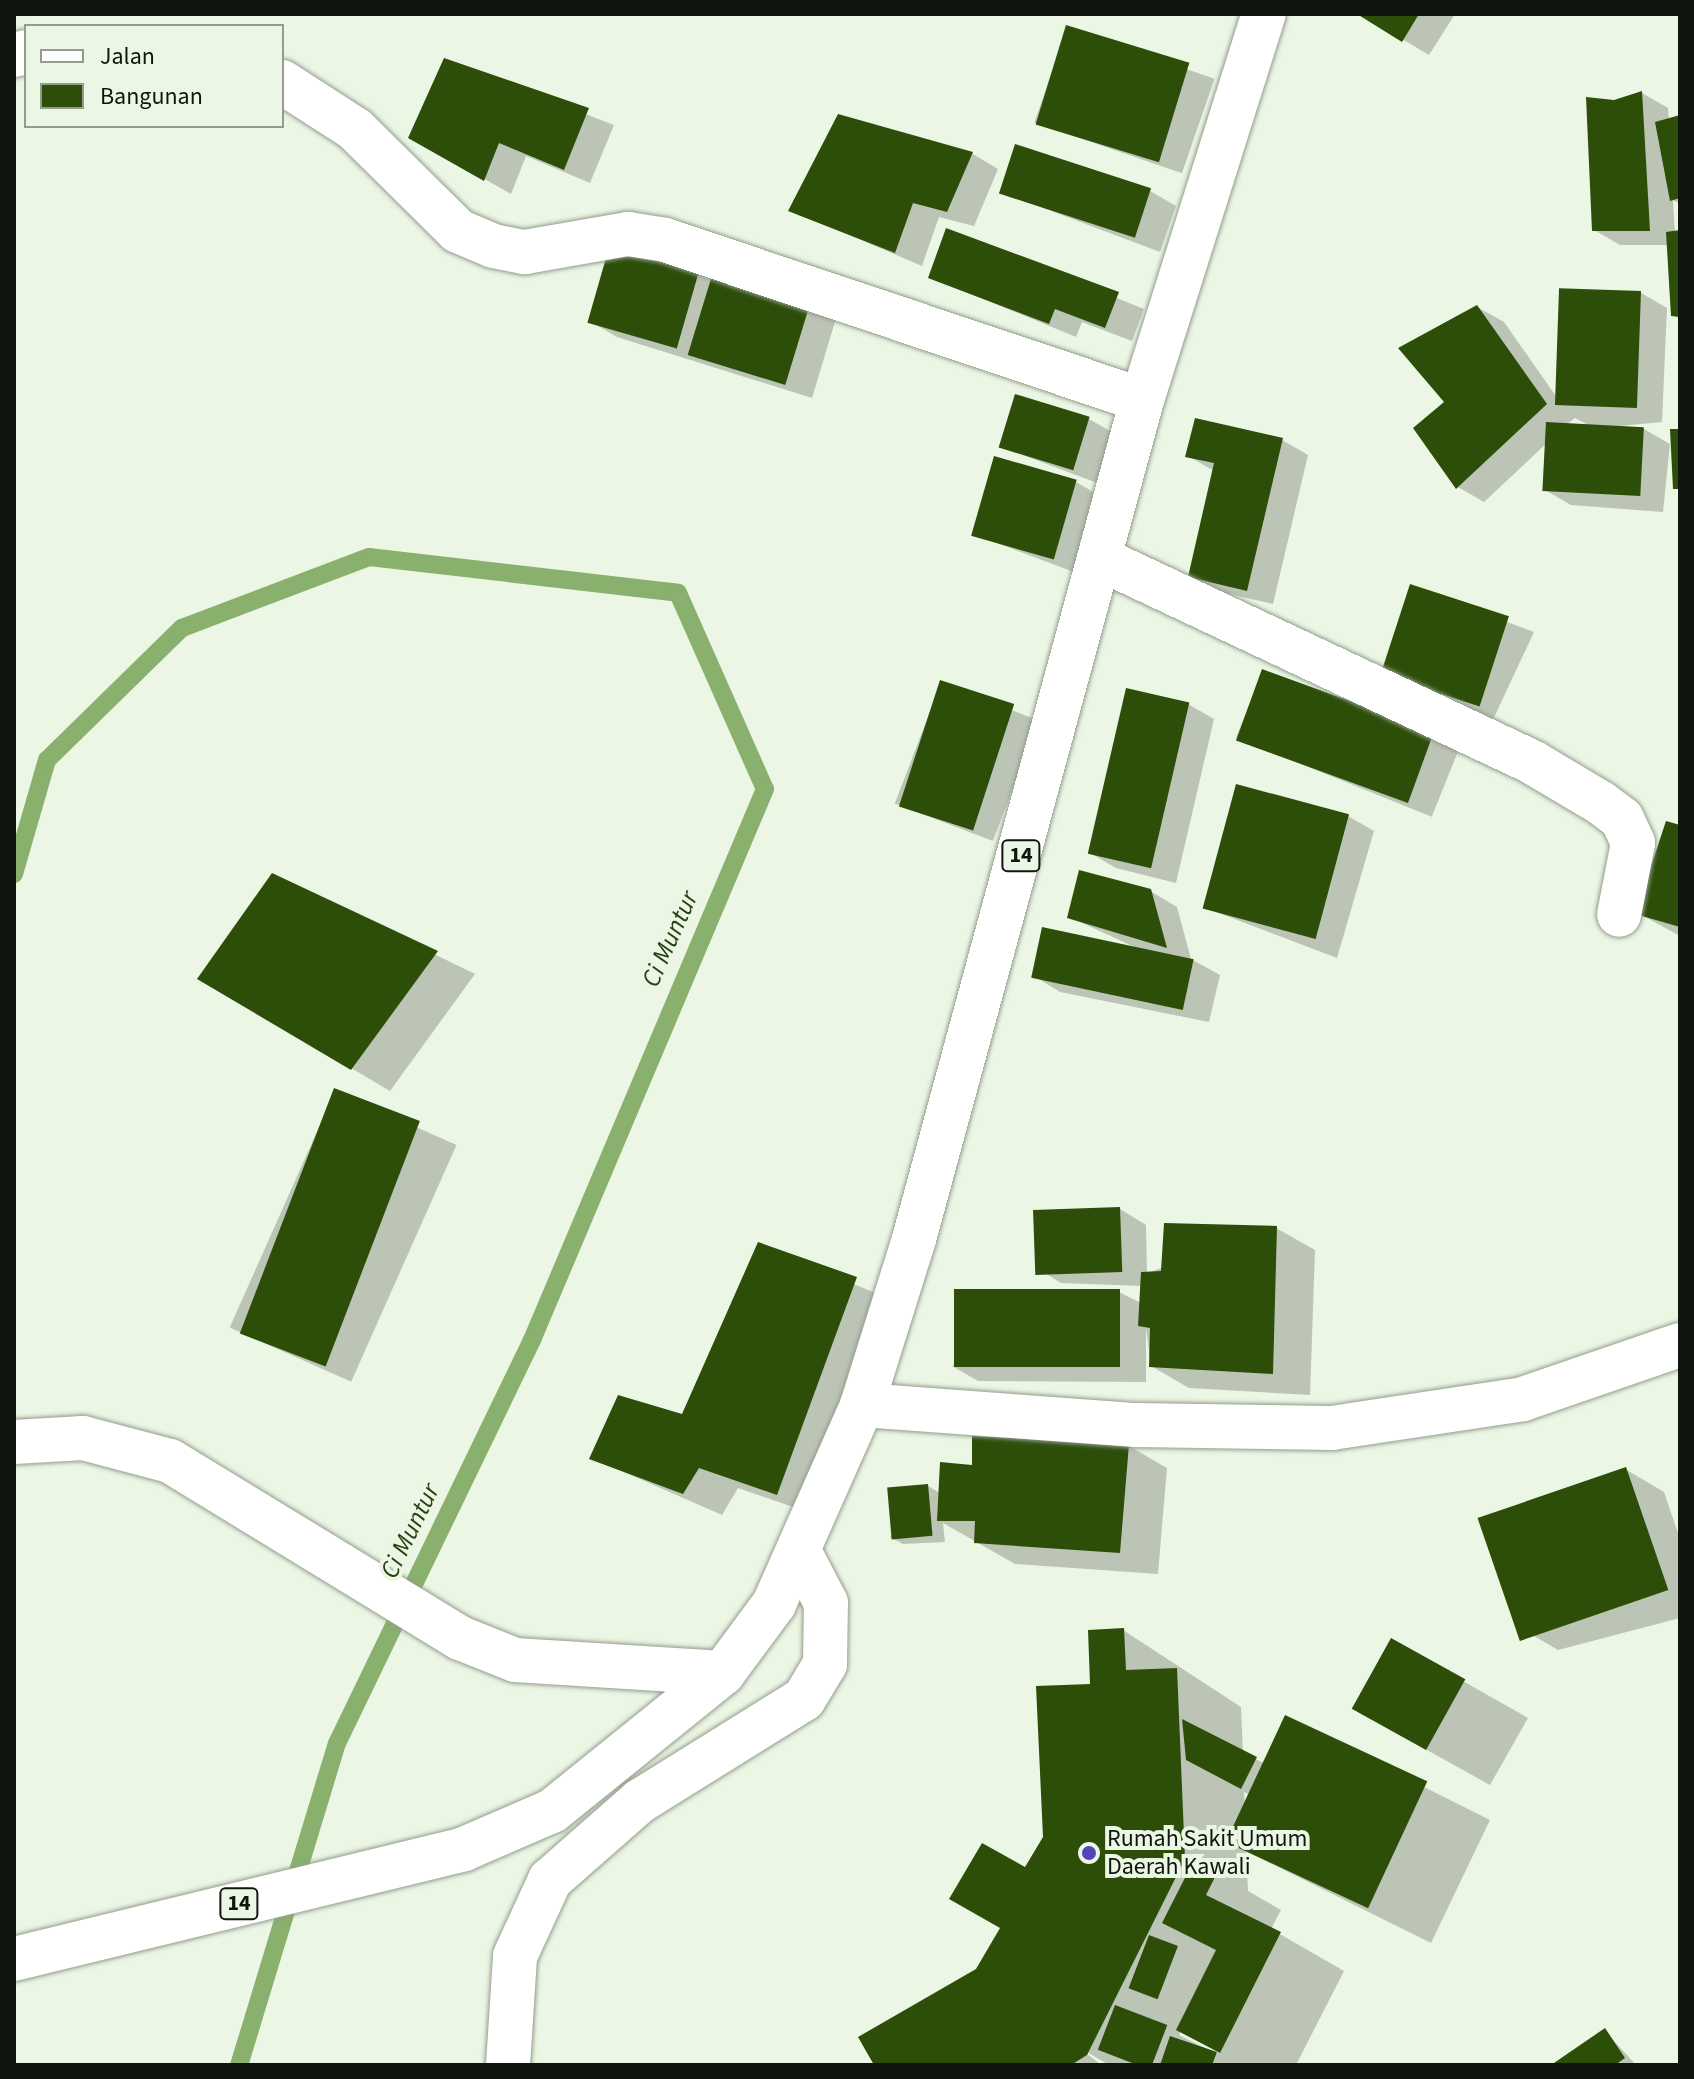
<!DOCTYPE html>
<html>
<head>
<meta charset="utf-8">
<style>
  body { margin:0 }
  #map { position:relative; width:1694px; height:2079px; overflow:hidden; background:#ebf6e4; font-family:"Source Sans 3",sans-serif }
  div>[style] { position:absolute }
  .shadow>* { inset:0; background:#0003; transform-origin:0 0 }
  .stream>* { height:18px; margin:-9px; padding:0 9px; transform-origin:9px; border-radius:9px; background:#89b06d }
  .building>* { inset:0; background:#2c4e09; transform-origin:0 0 }
  .roads { filter:drop-shadow(0 0 2px #939d8c) drop-shadow(0 0 2px #939d8c) }
  .street>* { height:44px; margin:-22px; padding:0 22px; transform-origin:22px; border-radius:22px; background:#fff }
  .highway>* { height:44px; margin:-22px; padding:0 22px; transform-origin:22px; border-radius:22px; background:#fff }
  .dots>* { width:22px; height:22px; translate:-50% -50%; box-sizing:border-box; border:4px solid #ebf6e4; border-radius:50% }
  span { translate:-50% -50%; white-space:nowrap; text-align:center; line-height:1.15; -webkit-text-stroke:8px #ebf6e4; paint-order:stroke }
  .shield-label span { padding:2px 6px; background:#ebf6e4; border:2px solid; border-radius:6px; -webkit-text-stroke-width:0 }
  .shield-label { font-size:22px; color:#11150f; font-weight:700 }
  .poi-label { font-size:24px; color:#11150f }
  .left { translate:0 -50%; text-align:left }
  .water-label { font-size:26px; color:#274111; font-style:italic }
  .frame { position:absolute; inset:0; border:16px solid #11150f; pointer-events:none }
  .legend { position:absolute; left:24px; top:24px; width:260px; height:104px; box-sizing:border-box; background:#ebf6e4; border:2px solid #949c8f; margin:0; padding:10px 14px; list-style:none; font-size:24px; color:#11150f }
  .legend li { display:flex; align-items:center; gap:16px; height:40px }
  .legend b { width:40px; border:2px solid #949c8f }
</style>
</head>
<body>
<div id="map">
  <div class="shadow">
    <div style="clip-path:polygon(1360px 14px,1455px 14px,1429px 55px)"></div>
    <div style="left:1067px;top:28px;width:156px;height:100px;rotate:19deg"></div>
    <div style="clip-path:polygon(445px 60px,614px 125px,590px 183px,526px 156px,511px 194px,411px 137px)"></div>
    <div style="clip-path:polygon(1642px 93px,1668px 108px,1669px 120px,1680px 117px,1680px 204px,1673px 200px,1680px 319px,1673px 315px,1669px 245px,1620px 245px,1594px 230px,1615px 102px)"></div>
    <div style="clip-path:polygon(839px 117px,973px 154px,998px 169px,974px 226px,939px 217px,922px 266px,791px 210px)"></div>
    <div style="clip-path:polygon(1150px 191px,1176px 206px,1160px 252px,1001px 192px)"></div>
    <div style="clip-path:polygon(948px 230px,1144px 309px,1132px 341px,1082px 322px,1076px 337px,930px 277px)"></div>
    <div style="clip-path:polygon(611px 247px,837px 315px,812px 398px,617px 337px,591px 322px)"></div>
    <div style="clip-path:polygon(evenodd,1641px 293px,1667px 308px,1662px 422px,1609px 427px,1644px 429px,1670px 444px,1663px 512px,1571px 505px,1545px 490px,1547px 443px,1484px 502px,1458px 487px,1447px 402px,1477px 307px,1504px 322px,1560px 402px,1641px 293px,1575px 418px,1590px 426px,1566px 425px,1575px 418px)"></div>
    <div style="clip-path:polygon(1678px 325px,1680px 325px,1680px 358px)"></div>
    <div style="clip-path:polygon(1089px 419px,1115px 434px,1100px 484px,1001px 447px)"></div>
    <div style="clip-path:polygon(1282px 440px,1308px 455px,1273px 604px,1216px 591px,1190px 576px,1214px 471px,1188px 456px)"></div>
    <div style="clip-path:polygon(1076px 482px,1102px 497px,1079px 574px,973px 534px)"></div>
    <div style="clip-path:polygon(1411px 587px,1534px 632px,1491px 724px,1400px 685px)"></div>
    <div style="left:1263px;top:671px;width:211px;height:72px;rotate:22deg"></div>
    <div style="left:941px;top:683px;width:105px;height:129px;rotate:21deg"></div>
    <div style="clip-path:polygon(1188px 704px,1214px 719px,1176px 883px,1116px 868px,1090px 853px)"></div>
    <div style="clip-path:polygon(1348px 816px,1374px 831px,1337px 958px,1203px 907px)"></div>
    <div style="clip-path:polygon(1680px 827px,1680px 936px,1638px 913px)"></div>
    <div style="clip-path:polygon(272px 875px,475px 974px,390px 1091px,200px 979px)"></div>
    <div style="clip-path:polygon(1150px 891px,1177px 907px,1191px 959px,1220px 975px,1209px 1022px,1060px 992px,1034px 976px,1139px 949px,1069px 917px)"></div>
    <div style="left:335px;top:1091px;width:133px;height:259px;rotate:24deg"></div>
    <div style="clip-path:polygon(1120px 1209px,1146px 1225px,1147px 1273px,1276px 1228px,1315px 1250px,1310px 1395px,1189px 1388px,1151px 1366px,1146px 1328px,1146px 1382px,978px 1381px,952px 1366px,1119px 1292px,1141px 1303px,1142px 1286px,1061px 1283px,1035px 1267px)"></div>
    <div style="clip-path:polygon(759px 1245px,895px 1301px,816px 1515px,738px 1488px,722px 1515px,592px 1458px,683px 1417px)"></div>
    <div style="clip-path:polygon(1129px 1446px,1167px 1468px,1158px 1574px,1015px 1564px,943px 1523px,945px 1542px,903px 1544px,890px 1537px,928px 1486px,940px 1493px,974px 1467px)"></div>
    <div style="clip-path:polygon(1625px 1469px,1664px 1492px,1680px 1539px,1680px 1618px,1558px 1650px,1520px 1628px)"></div>
    <div style="clip-path:polygon(evenodd,1123px 1630px,1241px 1707px,1243px 1752px,1265px 1764px,1286px 1718px,1490px 1820px,1431px 1943px,1246px 1851px,1248px 1891px,1281px 1910px,1271px 1929px,1344px 1971px,1296px 2065px,1109px 2065px,1080px 2048px,1101px 2065px,876px 2065px,977px 1970px,1003px 1928px,1045px 1837px,1092px 1686px,1123px 1630px,1244px 1792px,1250px 1795px,1245px 1806px,1244px 1792px,1123px 1630px,1181px 2031px,1218px 2052px,1217px 2054px,1179px 2035px,1181px 2031px)"></div>
    <div style="clip-path:polygon(1392px 1641px,1528px 1718px,1490px 1785px,1418px 1745px)"></div>
    <div style="clip-path:polygon(1605px 2031px,1636px 2065px,1555px 2065px)"></div>
  </div>
  <div class="stream">
    <div style="left:14px;top:874px;width:119px;rotate:-73.9deg"></div>
    <div style="left:47px;top:760px;width:189px;rotate:-44.4deg"></div>
    <div style="left:182px;top:628px;width:200px;rotate:-20.8deg"></div>
    <div style="left:369px;top:557px;width:311px;rotate:6.6deg"></div>
    <div style="left:678px;top:593px;width:214px;rotate:66.1deg"></div>
    <div style="left:765px;top:789px;width:598px;rotate:112.92deg"></div>
    <div style="left:532px;top:1340px;width:448px;rotate:115.8deg"></div>
    <div style="left:337px;top:1743px;width:337px;rotate:106.9deg"></div>
  </div>
  <div class="building">
    <div style="clip-path:polygon(1357px 14px,1419px 14px,1402px 42px)"></div>
    <div style="left:1066px;top:25px;width:129px;height:104px;rotate:17deg"></div>
    <div style="clip-path:polygon(444px 58px,589px 108px,564px 170px,499px 143px,484px 181px,408px 138px)"></div>
    <div style="clip-path:polygon(1642px 91px,1650px 231px,1592px 231px,1586px 97px,1614px 100px)"></div>
    <div style="clip-path:polygon(838px 114px,973px 152px,947px 212px,913px 203px,895px 253px,788px 211px)"></div>
    <div style="clip-path:polygon(1680px 115px,1680px 198px,1670px 201px,1655px 122px)"></div>
    <div style="left:1015px;top:144px;width:143px;height:52px;rotate:18deg"></div>
    <div style="clip-path:polygon(946px 228px,1119px 292px,1105px 328px,1055px 309px,1049px 324px,928px 278px)"></div>
    <div style="clip-path:polygon(1680px 230px,1680px 317px,1671px 316px,1666px 232px)"></div>
    <div style="left:610px;top:244px;width:93px;height:82px;rotate:16deg"></div>
    <div style="left:714px;top:269px;width:102px;height:90px;rotate:17deg"></div>
    <div style="left:1641px;top:291px;width:117px;height:82px;rotate:92deg"></div>
    <div style="clip-path:polygon(1477px 305px,1547px 404px,1456px 489px,1413px 428px,1444px 402px,1398px 348px)"></div>
    <div style="left:1015px;top:394px;width:78px;height:56px;rotate:17deg"></div>
    <div style="clip-path:polygon(1195px 418px,1283px 438px,1247px 591px,1188px 577px,1214px 463px,1185px 457px)"></div>
    <div style="left:1546px;top:422px;width:98px;height:69px;rotate:3deg"></div>
    <div style="clip-path:polygon(1670px 429px,1680px 429px,1680px 489px,1673px 489px)"></div>
    <div style="left:994px;top:456px;width:86px;height:83px;rotate:16deg"></div>
    <div style="left:1410px;top:584px;width:104px;height:95px;rotate:18deg"></div>
    <div style="left:1262px;top:669px;width:183px;height:76px;rotate:20deg"></div>
    <div style="left:940px;top:680px;width:78px;height:133px;rotate:18deg"></div>
    <div style="left:1126px;top:688px;width:65px;height:170px;rotate:13deg"></div>
    <div style="left:1236px;top:784px;width:117px;height:129px;rotate:15deg"></div>
    <div style="clip-path:polygon(1666px 821px,1680px 825px,1680px 927px,1635px 914px)"></div>
    <div style="clip-path:polygon(1079px 870px,1151px 889px,1167px 948px,1067px 918px)"></div>
    <div style="clip-path:polygon(272px 873px,438px 951px,351px 1070px,197px 979px)"></div>
    <div style="left:1042px;top:927px;width:155px;height:52px;rotate:12deg"></div>
    <div style="left:334px;top:1088px;width:92px;height:263px;rotate:21deg"></div>
    <div style="left:1120px;top:1207px;width:65px;height:87px;rotate:88deg"></div>
    <div style="clip-path:polygon(1164px 1223px,1277px 1226px,1273px 1374px,1149px 1367px,1150px 1328px,1138px 1326px,1141px 1272px,1161px 1271px)"></div>
    <div style="clip-path:polygon(758px 1242px,857px 1277px,777px 1495px,699px 1468px,683px 1494px,589px 1459px,618px 1395px,682px 1414px)"></div>
    <div style="left:954px;top:1289px;width:166px;height:78px"></div>
    <div style="clip-path:polygon(972px 1436px,1129px 1444px,1120px 1553px,974px 1543px,975px 1521px,937px 1521px,940px 1462px,972px 1465px)"></div>
    <div style="left:1626px;top:1467px;width:130px;height:157px;rotate:71deg"></div>
    <div style="left:928px;top:1484px;width:52px;height:41px;rotate:85deg"></div>
    <div style="clip-path:polygon(1124px 1628px,1126px 1670px,1177px 1668px,1185px 1859px,1087px 2055px,1071px 2065px,874px 2065px,858px 2037px,976px 1969px,1000px 1928px,949px 1899px,982px 1843px,1025px 1867px,1043px 1837px,1036px 1686px,1090px 1684px,1088px 1630px)"></div>
    <div style="left:1391px;top:1638px;width:85px;height:81px;rotate:29deg"></div>
    <div style="left:1285px;top:1715px;width:157px;height:140px;rotate:25deg"></div>
    <div style="clip-path:polygon(1182px 1719px,1257px 1757px,1241px 1789px,1186px 1760px)"></div>
    <div style="clip-path:polygon(1194px 1860px,1218px 1871px,1206px 1895px,1281px 1932px,1220px 2053px,1176px 2030px,1216px 1950px,1162px 1923px)"></div>
    <div style="left:1149px;top:1935px;width:31px;height:57px;rotate:21deg"></div>
    <div style="left:1115px;top:2005px;width:56px;height:48px;rotate:21deg"></div>
    <div style="clip-path:polygon(1605px 2028px,1625px 2058px,1615px 2065px,1551px 2065px)"></div>
    <div style="clip-path:polygon(1170px 2036px,1217px 2052px,1212px 2065px,1160px 2065px)"></div>
  </div>
  <div class="roads">
    <div class="street">
      <div style="left:14px;top:55px;width:12px;rotate:-14deg"></div>
      <div style="left:282px;top:82px;width:87px;rotate:32.8deg"></div>
      <div style="left:355px;top:129px;width:145px;rotate:44.7deg"></div>
      <div style="left:458px;top:231px;width:38px;rotate:23deg"></div>
      <div style="left:493px;top:246px;width:33px;rotate:11deg"></div>
      <div style="left:525px;top:252px;width:105px;rotate:-9.9deg"></div>
      <div style="left:628px;top:234px;width:37px;rotate:9deg"></div>
      <div style="left:665px;top:240px;width:503px;rotate:18.54deg"></div>
      <div style="left:1103px;top:560px;width:474px;rotate:25.2deg"></div>
      <div style="left:1532px;top:762px;width:80px;rotate:30.7deg"></div>
      <div style="left:1601px;top:803px;width:26px;rotate:37deg"></div>
      <div style="left:1622px;top:819px;width:26px;rotate:65deg"></div>
      <div style="left:1633px;top:843px;width:73px;rotate:101deg"></div>
      <div style="left:862px;top:1405px;width:275px;rotate:4.2deg"></div>
      <div style="left:1136px;top:1425px;width:196px;rotate:0.9deg"></div>
      <div style="left:1332px;top:1428px;width:193px;rotate:-8.6deg"></div>
      <div style="left:1523px;top:1399px;width:166px;rotate:-19deg"></div>
      <div style="left:508px;top:2065px;width:109px;rotate:-86.3deg"></div>
      <div style="left:515px;top:1956px;width:84px;rotate:-65.3deg"></div>
      <div style="left:550px;top:1880px;width:120px;rotate:-41.3deg"></div>
      <div style="left:640px;top:1801px;width:193px;rotate:-31.9deg"></div>
      <div style="left:804px;top:1699px;width:41px;rotate:-59deg"></div>
      <div style="left:825px;top:1664px;width:61px;rotate:-89.1deg"></div>
      <div style="left:826px;top:1603px;width:56px;rotate:-117.5deg"></div>
    </div>
    <div class="highway">
      <div style="left:14px;top:1442px;width:69px;rotate:-3.3deg"></div>
      <div style="left:83px;top:1438px;width:90px;rotate:14.8deg"></div>
      <div style="left:170px;top:1461px;width:340px;rotate:31.4deg"></div>
      <div style="left:460px;top:1638px;width:59px;rotate:21.8deg"></div>
      <div style="left:515px;top:1660px;width:208px;rotate:3.6deg"></div>
      <div style="left:14px;top:1959px;width:463px;rotate:-13.7deg"></div>
      <div style="left:464px;top:1849px;width:96px;rotate:-23.4deg"></div>
      <div style="left:552px;top:1811px;width:220px;rotate:-38.9deg"></div>
      <div style="left:723px;top:1673px;width:86px;rotate:-53.5deg"></div>
      <div style="left:774px;top:1604px;width:218px;rotate:-66.1deg"></div>
      <div style="left:862px;top:1405px;width:174px;rotate:-72.6deg"></div>
      <div style="left:914px;top:1239px;width:869px;rotate:-74.8deg"></div>
      <div style="left:1142px;top:400px;width:405px;rotate:-72.5deg"></div>
    </div>
  </div>
  <div class="dots">
    <div style="left:1089px;top:1853px;background:#5545bd"></div>
  </div>
  <div class="shield-label">
    <span style="left:1021px;top:856px">14</span>
    <span style="left:239px;top:1904px">14</span>
  </div>
  <div class="poi-label">
    <span class="left" style="left:1107px;top:1853px">Rumah Sakit Umum<br>Daerah Kawali</span>
  </div>
  <div class="water-label">
    <span style="left:670px;top:939px;rotate:-66deg">Ci Muntur</span>
    <span style="left:410px;top:1531px;rotate:-64deg">Ci Muntur</span>
  </div>
  <div class="frame"></div>
  <ul class="legend">
  <li><b style="height:10px;background:#fff"></b>Jalan</li>
  <li><b style="height:22px;background:#2c4e09"></b>Bangunan</li>
  </ul>
</div>
</body>
</html>
